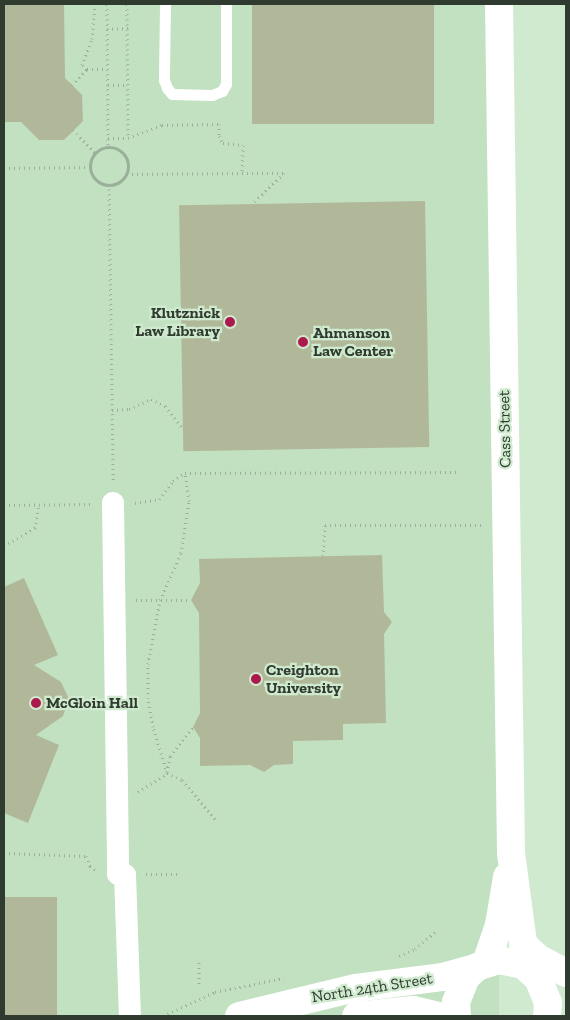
<!DOCTYPE html>
<html>
<head>
<meta charset="utf-8">
<style>
  body { margin:0 }
  #map { position:relative; width:570px; height:1020px; overflow:hidden; background:#d0eacf; font-family:"Zilla Slab",serif }
  div>[style] { position:absolute }
  .built>* { inset:0; background:#c1e1c0; transform-origin:0 0 }
  .building>* { inset:0; background:#b1b89a; transform-origin:0 0 }
  .path>* { height:3px; margin-top:-1.5px; transform-origin:0; background:repeating-linear-gradient(90deg,#9bb09b 0 1px,transparent 0 5px) }
  .path>.ring { margin:-1.5px; padding:0; box-sizing:content-box; background:none; border:3px solid #9bb09b; border-radius:50% }
  .lane>* { height:11px; margin:-5.5px; padding:0 5.5px; transform-origin:5.5px; border-radius:5.5px; background:#fff }
  .street>* { height:22px; margin:-11px; padding:0 11px; transform-origin:11px; border-radius:11px; background:#fff }
  .secondary>* { height:28px; margin:-14px; padding:0 14px; transform-origin:14px; border-radius:14px; background:#fff }
  .dots>* { width:14px; height:14px; translate:-50% -50%; box-sizing:border-box; border:2px solid #d0eacf; border-radius:50% }
  span { translate:-50% -50%; white-space:nowrap; text-align:center; line-height:1.15; -webkit-text-stroke:4.5px #d0eacf; paint-order:stroke }
  .poi-label { font-size:16px; color:#303b30; font-weight:700 }
  .right { translate:-100% -50%; text-align:right }
  .left { translate:0 -50%; text-align:left }
  .street-label { font-size:16px; color:#303b30 }
  .frame { position:absolute; inset:0; border:5px solid #303b30; pointer-events:none }
</style>
</head>
<body>
<div id="map">
  <div class="built">
    <div style="left:4px;top:4px;width:495px;height:1012px"></div>
  </div>
  <div class="building">
    <div style="clip-path:polygon(4px 4px,64px 4px,65px 78px,82px 95px,83px 121px,64px 140px,39px 140px,21px 122px,4px 122px)"></div>
    <div style="left:252px;top:4px;width:182px;height:120px"></div>
    <div style="left:425px;top:201px;width:246px;height:246px;rotate:89deg"></div>
    <div style="clip-path:polygon(382px 555px,384px 612px,392px 622px,384px 634px,386px 723px,343px 724px,343px 740px,293px 741px,293px 764px,274px 765px,264px 772px,250px 765px,200px 766px,200px 738px,193px 727px,200px 713px,199px 613px,191px 600px,200px 583px,199px 559px)"></div>
    <div style="clip-path:polygon(24px 578px,58px 655px,34px 665px,61px 682px,69px 699px,63px 716px,36px 735px,59px 745px,28px 823px,4px 813px,4px 587px)"></div>
    <div style="left:57px;top:897px;width:119px;height:53px;rotate:90deg"></div>
  </div>
  <div class="path">
    <div style="left:107px;top:4px;width:144px;rotate:89.6deg"></div>
    <div style="left:127px;top:4px;width:134px;rotate:89.6deg"></div>
    <div style="left:107px;top:29px;width:21px;rotate:-3deg"></div>
    <div style="left:87px;top:69px;width:20px"></div>
    <div style="left:72px;top:85px;width:22px;rotate:-47deg"></div>
    <div style="left:87px;top:69px;width:6px;rotate:-141deg"></div>
    <div style="left:82px;top:65px;width:28px;rotate:-69deg"></div>
    <div style="left:92px;top:39px;width:35px;rotate:-85deg"></div>
    <div style="left:108px;top:85px;width:20px"></div>
    <div style="left:73px;top:130px;width:32px;rotate:46deg"></div>
    <div style="left:108px;top:138px;width:20px"></div>
    <div style="left:128px;top:138px;width:36px;rotate:-21deg"></div>
    <div style="left:162px;top:125px;width:57px;rotate:-1deg"></div>
    <div style="left:219px;top:124px;width:12px;rotate:90deg"></div>
    <div style="left:219px;top:136px;width:8px;rotate:60deg"></div>
    <div style="left:223px;top:143px;width:20px;rotate:6deg"></div>
    <div style="left:243px;top:145px;width:28px;rotate:92deg"></div>
    <div class="ring" style="left:90px;top:147px;width:35px;height:35px"></div>
    <div style="left:4px;top:168px;width:87px;rotate:-0.7deg"></div>
    <div style="left:127px;top:174px;width:157px;rotate:-0.4deg"></div>
    <div style="left:284px;top:173px;width:43px;rotate:135.9deg"></div>
    <div style="left:109px;top:184px;width:297px;rotate:89.2deg"></div>
    <div style="left:112px;top:410px;width:17px;rotate:-3deg"></div>
    <div style="left:129px;top:409px;width:24px;rotate:-24deg"></div>
    <div style="left:151px;top:399px;width:16px;rotate:27deg"></div>
    <div style="left:165px;top:406px;width:28px;rotate:52deg"></div>
    <div style="left:135px;top:503px;width:24px;rotate:-9deg"></div>
    <div style="left:159px;top:499px;width:23px;rotate:-52deg"></div>
    <div style="left:173px;top:481px;width:14px;rotate:-34deg"></div>
    <div style="left:185px;top:473px;width:274px;rotate:-0.2deg"></div>
    <div style="left:4px;top:505px;width:87px;rotate:-0.7deg"></div>
    <div style="left:4px;top:546px;width:36px;rotate:-30deg"></div>
    <div style="left:35px;top:528px;width:24px;rotate:-81deg"></div>
    <div style="left:323px;top:556px;width:31px;rotate:-86deg"></div>
    <div style="left:325px;top:525px;width:157px"></div>
    <div style="left:136px;top:600px;width:55px"></div>
    <div style="left:73px;top:706px;width:21px;rotate:-19deg"></div>
    <div style="left:167px;top:772px;width:16px;rotate:-79deg"></div>
    <div style="left:170px;top:756px;width:37px;rotate:-52deg"></div>
    <div style="left:167px;top:773px;width:48px;rotate:-106.9deg"></div>
    <div style="left:153px;top:727px;width:29px;rotate:-100deg"></div>
    <div style="left:148px;top:698px;width:34px;rotate:-90deg"></div>
    <div style="left:148px;top:664px;width:65px;rotate:-79.4deg"></div>
    <div style="left:160px;top:600px;width:51px;rotate:-65.9deg"></div>
    <div style="left:181px;top:553px;width:53px;rotate:-81.3deg"></div>
    <div style="left:189px;top:501px;width:28px;rotate:-98deg"></div>
    <div style="left:138px;top:792px;width:35px;rotate:-33deg"></div>
    <div style="left:167px;top:773px;width:17px;rotate:25deg"></div>
    <div style="left:182px;top:780px;width:52px;rotate:49.6deg"></div>
    <div style="left:4px;top:853px;width:82px;rotate:2.1deg"></div>
    <div style="left:86px;top:856px;width:11px;rotate:68deg"></div>
    <div style="left:90px;top:866px;width:9px;rotate:36deg"></div>
    <div style="left:146px;top:874px;width:31px"></div>
    <div style="left:399px;top:956px;width:17px;rotate:-24deg"></div>
    <div style="left:415px;top:949px;width:26px;rotate:-40deg"></div>
    <div style="left:199px;top:962px;width:22px;rotate:90deg"></div>
    <div style="left:163px;top:1016px;width:57px;rotate:-24.8deg"></div>
    <div style="left:215px;top:992px;width:70px;rotate:-11.5deg"></div>
  </div>
  <div class="lane">
    <div style="left:165px;top:4px;width:76px;rotate:90.8deg"></div>
    <div style="left:164px;top:80px;width:9px;rotate:69deg"></div>
    <div style="left:167px;top:88px;width:8px;rotate:50deg"></div>
    <div style="left:172px;top:94px;width:40px;rotate:1.4deg"></div>
    <div style="left:212px;top:95px;width:11px;rotate:-22deg"></div>
    <div style="left:222px;top:91px;width:8px;rotate:-60deg"></div>
    <div style="left:226px;top:84px;width:80px;rotate:-90deg"></div>
  </div>
  <div class="street">
    <div style="left:113px;top:503px;width:371px;rotate:89.2deg"></div>
    <div style="left:118px;top:874px;width:7px;rotate:8deg"></div>
    <div style="left:125px;top:875px;width:141px;rotate:88deg"></div>
  </div>
  <div class="secondary">
    <div style="left:499px;top:4px;width:849px;rotate:89.19deg"></div>
    <div style="left:511px;top:853px;width:91px;rotate:82.4deg"></div>
    <div style="left:523px;top:943px;width:32px;rotate:70deg"></div>
    <div style="left:524px;top:945px;width:19px;rotate:43deg"></div>
    <div style="left:538px;top:958px;width:32px;rotate:28deg"></div>
    <div style="left:486px;top:963px;width:40px;rotate:-71.1deg"></div>
    <div style="left:499px;top:925px;width:49px;rotate:-80.5deg"></div>
    <div style="left:239px;top:1016px;width:120px;rotate:-13.5deg"></div>
    <div style="left:356px;top:988px;width:88px;rotate:-7.2deg"></div>
    <div style="left:443px;top:977px;width:35px;rotate:-16deg"></div>
    <div style="left:356px;top:1016px;width:57px;rotate:-6deg"></div>
    <div style="left:413px;top:1010px;width:28px;rotate:13deg"></div>
    <div style="left:457px;top:1016px;width:14px;rotate:-94deg"></div>
    <div style="left:456px;top:1002px;width:27px;rotate:-68deg"></div>
    <div style="left:466px;top:977px;width:15px;rotate:-42deg"></div>
    <div style="left:477px;top:967px;width:22px;rotate:-18deg"></div>
    <div style="left:498px;top:960px;width:25px;rotate:11deg"></div>
    <div style="left:523px;top:965px;width:20px;rotate:41deg"></div>
    <div style="left:538px;top:978px;width:27px;rotate:68deg"></div>
    <div style="left:548px;top:1003px;width:13px;rotate:94deg"></div>
  </div>
  <div class="dots">
    <div style="left:230px;top:322px;background:#ac194c"></div>
    <div style="left:303px;top:342px;background:#ac194c"></div>
    <div style="left:256px;top:679px;background:#ac194c"></div>
    <div style="left:36px;top:703px;background:#ac194c"></div>
  </div>
  <div class="poi-label">
    <span class="right" style="left:220px;top:322px">Klutznick<br>Law Library</span>
    <span class="left" style="left:313px;top:342px">Ahmanson<br>Law Center</span>
    <span class="left" style="left:266px;top:679px">Creighton<br>University</span>
    <span class="left" style="left:46px;top:703px">McGloin Hall</span>
  </div>
  <div class="street-label">
    <span style="left:505px;top:429px;rotate:-91deg">Cass Street</span>
    <span style="left:372px;top:988px;rotate:-9deg">North 24th Street</span>
  </div>
  <div class="frame"></div>
</div>
</body>
</html>
